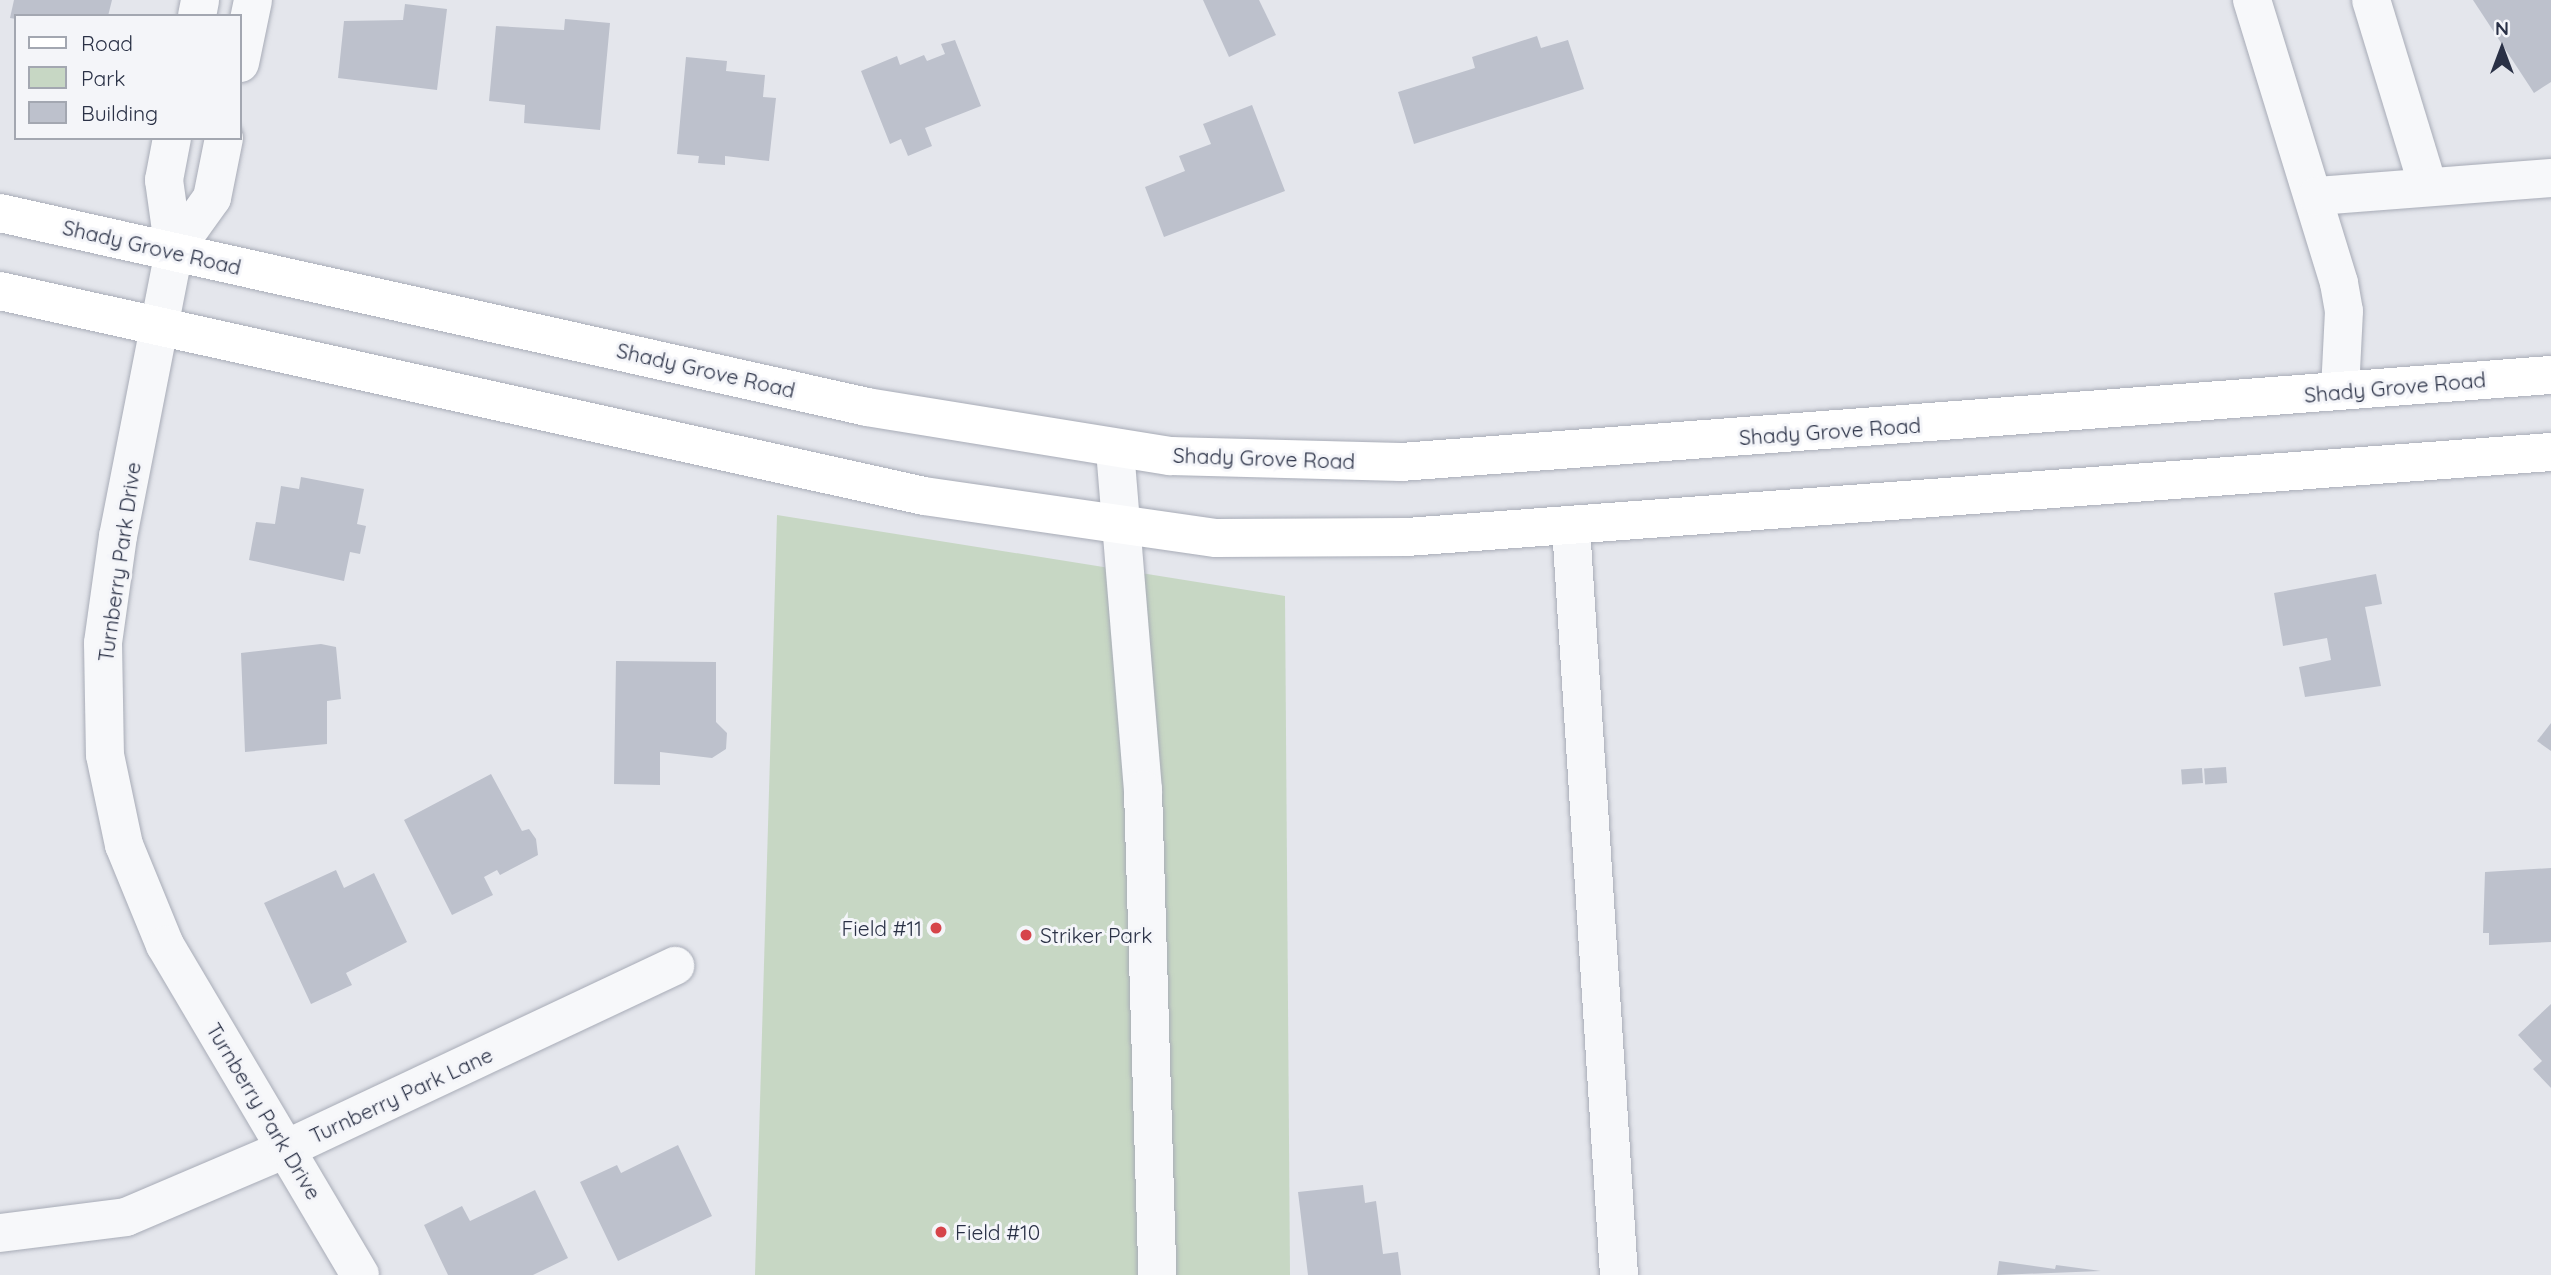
<!DOCTYPE html>
<html>
<head>
<meta charset="utf-8">
<style>
  body { margin:0 }
  #map { position:relative; width:2551px; height:1275px; overflow:hidden; background:#e4e6ec; font-family:Quicksand,sans-serif }
  div>[style] { position:absolute }
  .green>* { inset:0; background:#c7d7c4 }
  .building>* { inset:0; background:#bdc1cc; transform-origin:0 0 }
  .roads { filter:drop-shadow(0 0 2px #a8acb7) drop-shadow(0 0 2px #a8acb7) }
  .minor>* { height:38px; margin:-19px; padding:0 19px; transform-origin:19px; border-radius:19px; background:#f7f8fa }
  .major>* { height:38px; margin:-19px; padding:0 19px; transform-origin:19px; border-radius:19px; background:#fff }
  .dots>* { width:19px; height:19px; translate:-50% -50%; box-sizing:border-box; border:4px solid #f4f5f9; border-radius:50% }
  span { translate:-50% -50%; white-space:nowrap; text-align:center; line-height:1.15; -webkit-text-stroke:6px #f4f5f9; paint-order:stroke }
  .street-label { font-size:21px; color:#2a3146 }
  .poi-label { font-size:21px; color:#2a3146 }
  .right { translate:-100% -50%; text-align:right }
  .left { translate:0 -50%; text-align:left }
  .legend { position:absolute; left:14px; top:14px; width:228px; height:126px; box-sizing:border-box; background:#f4f5f9; border:2px solid #a3a7b1; margin:0; padding:9px 12px; list-style:none; font-size:21px; color:#2a3146 }
  .legend li { display:flex; align-items:center; gap:14px; height:35px }
  .legend b { width:35px; border:2px solid #a3a7b1 }
  .north { position:absolute; left:2467px; top:14px; width:70px; height:70px; -webkit-text-stroke:5px #f4f5f9; paint-order:stroke; rotate:0deg; font-size:19px; font-weight:700; line-height:28px; text-align:center; color:#2a3146 }
  .north::after { content:''; display:block; margin:auto; width:24px; height:32px; background:#2a3146; clip-path:polygon(50% 0,100% 100%,50% 72%,0 100%) }
</style>
</head>
<body>
<div id="map">
  <div class="green">
    <div style="clip-path:polygon(777px 515px,1285px 596px,1290px 1275px,755px 1275px)"></div>
  </div>
  <div class="building">
    <div style="clip-path:polygon(14px 0,112px 0,108px 16px,16px 19px,10px 18px)"></div>
    <div style="clip-path:polygon(1203px 0,1259px 0,1276px 35px,1229px 57px)"></div>
    <div style="clip-path:polygon(2473px 0,2551px 0,2551px 82px,2534px 93px)"></div>
    <div style="clip-path:polygon(405px 4px,447px 9px,437px 90px,338px 78px,344px 21px,403px 20px)"></div>
    <div style="clip-path:polygon(565px 19px,610px 23px,600px 130px,524px 123px,525px 105px,489px 101px,496px 26px,564px 30px)"></div>
    <div style="clip-path:polygon(1537px 36px,1541px 48px,1568px 40px,1584px 89px,1414px 144px,1398px 92px,1475px 68px,1472px 57px)"></div>
    <div style="clip-path:polygon(955px 40px,981px 106px,925px 128px,932px 146px,908px 156px,901px 139px,890px 144px,861px 71px,897px 56px,900px 65px,924px 55px,927px 61px,945px 54px,941px 44px)"></div>
    <div style="clip-path:polygon(686px 57px,727px 61px,726px 71px,765px 75px,763px 97px,776px 98px,769px 161px,725px 156px,725px 165px,698px 163px,699px 156px,677px 154px)"></div>
    <div style="clip-path:polygon(1252px 105px,1285px 191px,1164px 237px,1145px 187px,1185px 171px,1179px 156px,1211px 144px,1203px 124px)"></div>
    <div style="clip-path:polygon(301px 477px,364px 489px,357px 524px,366px 526px,360px 554px,350px 552px,344px 581px,249px 560px,256px 522px,275px 524px,281px 486px,299px 489px)"></div>
    <div style="clip-path:polygon(2376px 574px,2382px 604px,2365px 607px,2381px 686px,2305px 697px,2299px 667px,2331px 660px,2327px 638px,2283px 646px,2274px 593px)"></div>
    <div style="clip-path:polygon(321px 644px,336px 647px,341px 699px,327px 701px,327px 744px,245px 752px,241px 653px)"></div>
    <div style="clip-path:polygon(616px 661px,716px 662px,716px 722px,727px 733px,726px 749px,712px 758px,660px 752px,660px 785px,614px 784px)"></div>
    <div style="clip-path:polygon(2551px 723px,2551px 751px,2537px 741px)"></div>
    <div style="left:2226px;top:767px;width:16px;height:22px;rotate:86deg"></div>
    <div style="left:2202px;top:768px;width:15px;height:21px;rotate:86deg"></div>
    <div style="clip-path:polygon(491px 774px,522px 831px,529px 829px,536px 839px,538px 855px,500px 875px,497px 870px,484px 877px,493px 895px,452px 915px,404px 820px)"></div>
    <div style="clip-path:polygon(2551px 868px,2551px 942px,2489px 945px,2489px 933px,2483px 933px,2485px 872px)"></div>
    <div style="clip-path:polygon(336px 870px,344px 888px,374px 873px,407px 942px,346px 973px,352px 985px,311px 1004px,264px 903px)"></div>
    <div style="clip-path:polygon(2551px 1004px,2551px 1088px,2533px 1069px,2542px 1061px,2518px 1035px)"></div>
    <div style="clip-path:polygon(678px 1145px,712px 1216px,618px 1261px,580px 1182px,617px 1165px,621px 1173px)"></div>
    <div style="clip-path:polygon(1363px 1185px,1365px 1203px,1376px 1201px,1383px 1254px,1398px 1252px,1401px 1275px,1308px 1275px,1298px 1192px)"></div>
    <div style="clip-path:polygon(535px 1190px,568px 1258px,533px 1275px,448px 1275px,424px 1225px,462px 1206px,470px 1221px)"></div>
    <div style="clip-path:polygon(1999px 1261px,2055px 1269px,2056px 1265px,2101px 1271px,1997px 1275px)"></div>
  </div>
  <div class="roads">
    <div class="minor">
      <div style="left:2252px;top:0;width:296px;rotate:72.9deg"></div>
      <div style="left:2339px;top:283px;width:28px;rotate:80deg"></div>
      <div style="left:2344px;top:311px;width:80px;rotate:92.9deg"></div>
      <div style="left:2371px;top:0;width:195px;rotate:73deg"></div>
      <div style="left:197px;top:16px;width:16px;rotate:-79deg"></div>
      <div style="left:240px;top:63px;width:64px;rotate:-78.3deg"></div>
      <div style="left:172px;top:138px;width:43px;rotate:100.8deg"></div>
      <div style="left:164px;top:180px;width:72px;rotate:82deg"></div>
      <div style="left:174px;top:251px;width:65px;rotate:-54.4deg"></div>
      <div style="left:212px;top:198px;width:61px;rotate:-78.7deg"></div>
      <div style="left:2317px;top:196px;width:235px;rotate:-4.4deg"></div>
      <div style="left:174px;top:251px;width:290px;rotate:101.1deg"></div>
      <div style="left:118px;top:536px;width:108px;rotate:98deg"></div>
      <div style="left:103px;top:643px;width:112px;rotate:89deg"></div>
      <div style="left:105px;top:755px;width:92px;rotate:78.1deg"></div>
      <div style="left:124px;top:845px;width:108px;rotate:67.7deg"></div>
      <div style="left:165px;top:945px;width:383px;rotate:59.4deg"></div>
      <div style="left:1115px;top:450px;width:341px;rotate:85.3deg"></div>
      <div style="left:1143px;top:790px;width:485px;rotate:88.3deg"></div>
      <div style="left:1571px;top:527px;width:750px;rotate:86.33deg"></div>
      <div style="left:0;top:1233px;width:127px;rotate:-7.2deg"></div>
      <div style="left:126px;top:1217px;width:176px;rotate:-23.1deg"></div>
      <div style="left:288px;top:1148px;width:428px;rotate:-25.2deg"></div>
    </div>
    <div class="major">
      <div style="left:0;top:213px;width:888px;rotate:12.61deg"></div>
      <div style="left:867px;top:407px;width:307px;rotate:9.2deg"></div>
      <div style="left:1170px;top:456px;width:231px;rotate:1.5deg"></div>
      <div style="left:1401px;top:462px;width:1153px;rotate:-4.33deg"></div>
      <div style="left:0;top:291px;width:946px;rotate:12.51deg"></div>
      <div style="left:924px;top:496px;width:295px;rotate:8.2deg"></div>
      <div style="left:1216px;top:538px;width:191px;rotate:-0.3deg"></div>
      <div style="left:1407px;top:537px;width:1147px;rotate:-4.25deg"></div>
    </div>
  </div>
  <div class="dots">
    <div style="left:936px;top:928px;background:#d6444a"></div>
    <div style="left:1026px;top:935px;background:#d6444a"></div>
    <div style="left:941px;top:1232px;background:#d6444a"></div>
  </div>
  <div class="street-label">
    <span style="left:152px;top:247px;rotate:13deg">Shady Grove Road</span>
    <span style="left:706px;top:370px;rotate:13deg">Shady Grove Road</span>
    <span style="left:2395px;top:387px;rotate:-5deg">Shady Grove Road</span>
    <span style="left:1830px;top:431px;rotate:-4deg">Shady Grove Road</span>
    <span style="left:1264px;top:458px;rotate:2deg">Shady Grove Road</span>
    <span style="left:119px;top:562px;rotate:-82deg">Turnberry Park Drive</span>
    <span style="left:401px;top:1095px;rotate:-25deg">Turnberry Park Lane</span>
    <span style="left:264px;top:1111px;rotate:59deg">Turnberry Park Drive</span>
  </div>
  <div class="poi-label">
    <span class="right" style="left:922px;top:928px">Field #11</span>
    <span class="left" style="left:1040px;top:935px">Striker Park</span>
    <span class="left" style="left:955px;top:1232px">Field #10</span>
  </div>
  <ul class="legend">
  <li><b style="height:9px;background:#fff"></b>Road</li>
  <li><b style="height:19px;background:#c7d7c4"></b>Park</li>
  <li><b style="height:19px;background:#bdc1cc"></b>Building</li>
  </ul>
  <div class="north">N</div>
</div>
</body>
</html>
